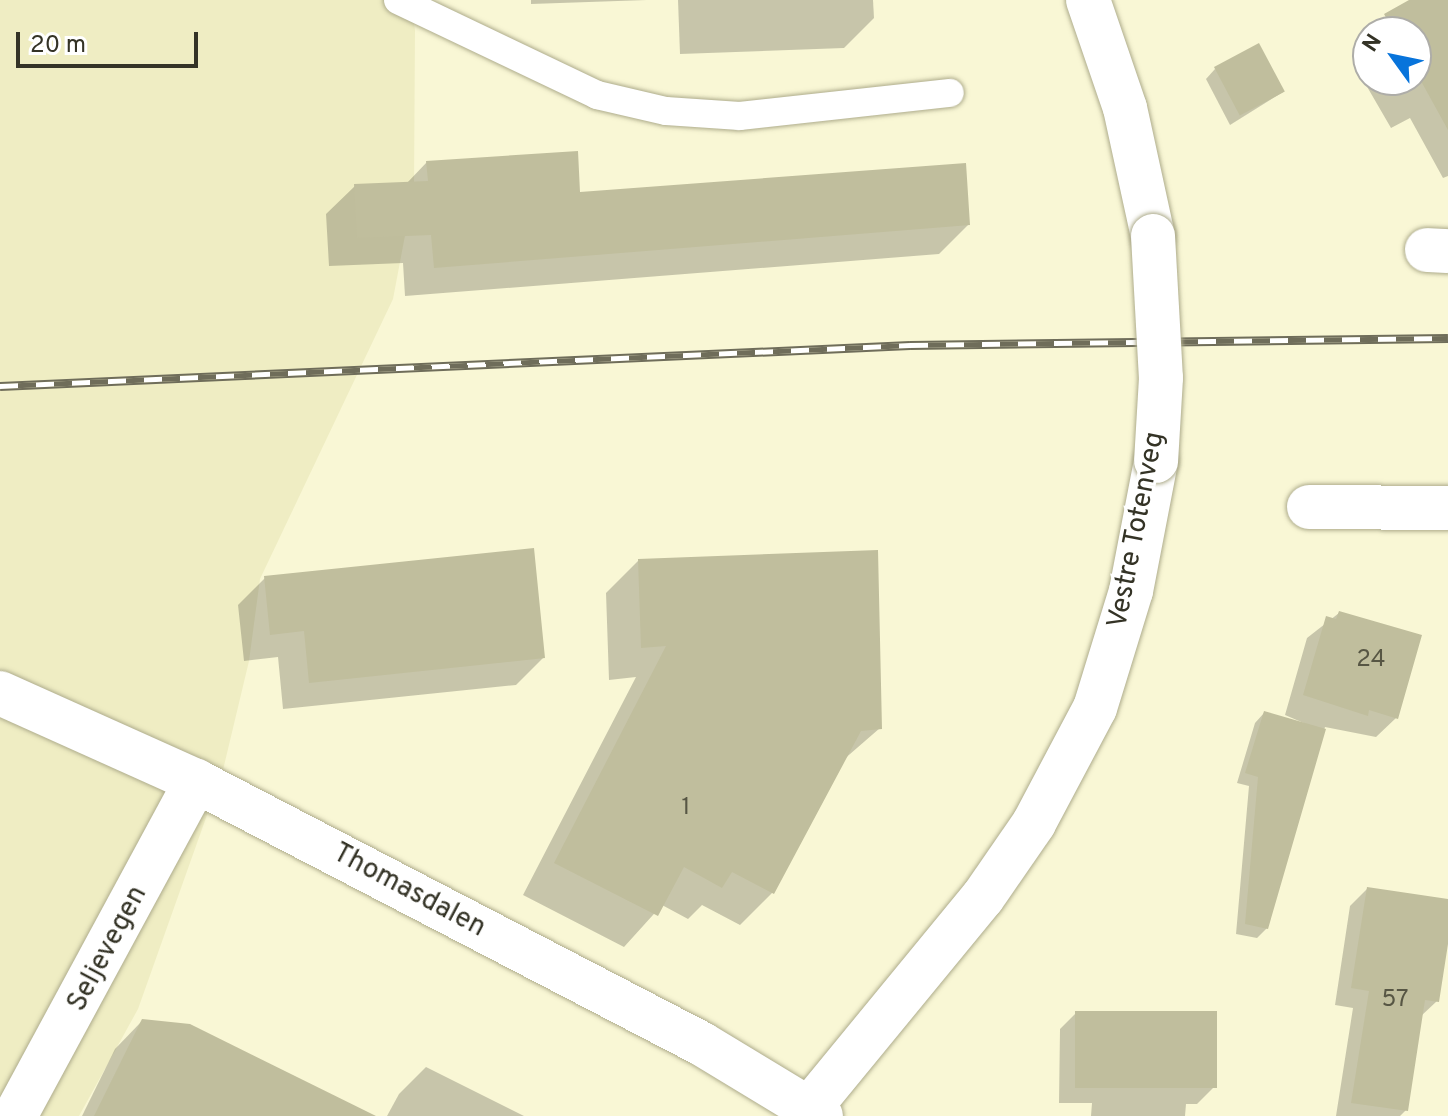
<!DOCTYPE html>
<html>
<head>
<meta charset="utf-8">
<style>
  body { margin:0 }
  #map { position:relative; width:1448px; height:1116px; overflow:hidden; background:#f9f7d5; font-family:Overpass,sans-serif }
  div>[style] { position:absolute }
  .built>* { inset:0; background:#efedc3 }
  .shadow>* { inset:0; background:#0003 }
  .building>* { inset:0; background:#c0be9d; transform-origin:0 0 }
  .roads { filter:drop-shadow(0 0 2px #aeac8c) drop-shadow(0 0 2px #aeac8c) }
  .lane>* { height:28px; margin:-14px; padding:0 14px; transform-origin:14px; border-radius:14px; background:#fff }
  .street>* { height:44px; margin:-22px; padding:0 22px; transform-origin:22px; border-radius:22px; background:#fff }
  .secondary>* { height:44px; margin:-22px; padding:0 22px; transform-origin:22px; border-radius:22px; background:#fff }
  .rail>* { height:9px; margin-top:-4.5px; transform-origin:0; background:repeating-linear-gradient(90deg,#fff 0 18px,#6f6d5a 0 36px); box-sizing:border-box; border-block:2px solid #6f6d5a }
  .bridges { filter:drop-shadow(0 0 2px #aeac8c) drop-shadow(0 0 2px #aeac8c) }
  .secondary-bridge>* { height:44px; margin:-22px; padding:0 22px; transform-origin:22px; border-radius:22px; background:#fff }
  span { translate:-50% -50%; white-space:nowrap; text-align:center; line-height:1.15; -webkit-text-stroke:6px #fff; paint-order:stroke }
  .number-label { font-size:24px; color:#575644 }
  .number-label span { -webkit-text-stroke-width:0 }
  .street-label { font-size:28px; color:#343326 }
  .north { position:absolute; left:1352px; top:16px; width:80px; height:80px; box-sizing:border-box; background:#fff; border:2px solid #aeada8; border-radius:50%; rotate:303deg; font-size:22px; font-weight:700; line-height:32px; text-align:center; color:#343326 }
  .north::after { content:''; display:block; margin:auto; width:28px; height:36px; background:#0874db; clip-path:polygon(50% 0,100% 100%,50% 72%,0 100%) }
  .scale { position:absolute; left:16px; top:32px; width:182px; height:36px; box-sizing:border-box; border:4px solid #343326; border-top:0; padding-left:10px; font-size:24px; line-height:28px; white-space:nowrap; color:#343326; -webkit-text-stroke:6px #fff; paint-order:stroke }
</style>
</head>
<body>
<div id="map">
  <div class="built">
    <div style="clip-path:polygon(0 0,410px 0,415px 30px,414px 188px,393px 299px,260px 579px,249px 661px,223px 770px,138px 1009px,79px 1116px,0 1116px)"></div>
  </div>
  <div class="shadow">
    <div style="clip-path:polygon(531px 0,647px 0,531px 4px)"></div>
    <div style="clip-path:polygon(678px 0,873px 0,874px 18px,844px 48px,680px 54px)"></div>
    <div style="clip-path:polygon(1413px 0,1448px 0,1448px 176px,1443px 178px,1410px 118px,1391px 128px,1362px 78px,1368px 72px,1368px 80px,1416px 80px,1416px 32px,1369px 32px)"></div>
    <div style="clip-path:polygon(1215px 69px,1283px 92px,1230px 125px,1206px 79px)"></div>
    <div style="clip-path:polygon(427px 162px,578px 194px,968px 225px,939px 254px,405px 296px,403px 263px,329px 266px,326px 214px,355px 186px,406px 184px)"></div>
    <div style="clip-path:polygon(639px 560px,880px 728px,842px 761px,772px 893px,740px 925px,702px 905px,688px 919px,662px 905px,624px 947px,523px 895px,636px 677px,609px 680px,606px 593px)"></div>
    <div style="clip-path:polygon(265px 578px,543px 658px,516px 685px,283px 709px,278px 657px,244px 661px,238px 605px)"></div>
    <div style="clip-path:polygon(1339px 613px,1396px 718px,1376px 737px,1325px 727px,1267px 928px,1257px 938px,1236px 934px,1249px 786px,1237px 783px,1255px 723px,1264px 713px,1320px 730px,1285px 715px,1307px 638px)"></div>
    <div style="clip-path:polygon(1367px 889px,1448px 901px,1437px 1001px,1420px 1017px,1406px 1110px,1400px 1116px,1336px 1116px,1353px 1008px,1335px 1005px,1350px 906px)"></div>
    <div style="clip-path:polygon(1076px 1013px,1214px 1087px,1197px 1104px,1186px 1104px,1185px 1116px,1091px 1116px,1092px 1103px,1059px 1103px,1060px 1029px)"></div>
    <div style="clip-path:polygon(142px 1021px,371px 1116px,82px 1116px,115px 1049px)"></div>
    <div style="clip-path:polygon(426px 1067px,524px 1116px,387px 1116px,399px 1094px)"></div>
  </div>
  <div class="building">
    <div style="clip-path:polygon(1409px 0,1448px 0,1448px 130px,1416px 72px,1416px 32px,1394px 32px,1384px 14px)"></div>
    <div style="left:1259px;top:43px;width:55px;height:51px;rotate:62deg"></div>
    <div style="clip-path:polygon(578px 151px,580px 192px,966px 163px,970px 225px,434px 268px,431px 235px,357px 238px,354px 184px,428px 181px,426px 161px)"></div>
    <div style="clip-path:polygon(534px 548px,545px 658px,309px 683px,304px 631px,270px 635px,264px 576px)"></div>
    <div style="clip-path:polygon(878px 550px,882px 729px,861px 731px,774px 894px,732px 872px,722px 888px,684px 867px,658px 916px,554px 863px,666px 646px,641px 648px,638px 559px)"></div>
    <div style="clip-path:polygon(1339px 611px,1422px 635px,1398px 719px,1369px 710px,1368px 716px,1303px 695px,1326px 616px,1336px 619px)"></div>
    <div style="clip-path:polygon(1264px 711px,1326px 729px,1268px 929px,1245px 924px,1258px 777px,1245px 773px)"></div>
    <div style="clip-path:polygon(1367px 887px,1448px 899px,1448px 944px,1439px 1002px,1425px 1000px,1408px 1111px,1351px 1103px,1369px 991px,1351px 988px)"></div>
    <div style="left:1075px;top:1011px;width:142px;height:77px"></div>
    <div style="clip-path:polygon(142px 1019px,190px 1024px,376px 1116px,94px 1116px)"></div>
  </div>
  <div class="roads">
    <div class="lane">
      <div style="left:398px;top:0;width:221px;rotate:25.5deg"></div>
      <div style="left:597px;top:95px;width:71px;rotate:13.1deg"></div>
      <div style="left:666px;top:111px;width:74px;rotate:3.9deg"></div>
      <div style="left:740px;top:116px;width:211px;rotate:-6.3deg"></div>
    </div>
    <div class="street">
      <div style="left:1427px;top:250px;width:21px;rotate:3deg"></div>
      <div style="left:1309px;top:507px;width:139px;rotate:0.4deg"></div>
      <div style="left:0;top:693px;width:215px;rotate:24.2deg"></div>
      <div style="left:196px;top:781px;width:570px;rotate:27.46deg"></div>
      <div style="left:702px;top:1044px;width:139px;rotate:31.2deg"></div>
      <div style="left:15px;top:1116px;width:381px;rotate:-61.6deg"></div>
    </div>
    <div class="secondary">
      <div style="left:1088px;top:0;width:114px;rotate:71.1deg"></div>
      <div style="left:1125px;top:108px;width:131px;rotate:77.7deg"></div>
      <div style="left:803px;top:1116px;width:283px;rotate:-50.6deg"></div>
      <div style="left:983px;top:897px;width:90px;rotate:-55.4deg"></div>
      <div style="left:1034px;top:823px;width:130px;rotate:-62.1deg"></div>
      <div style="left:1095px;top:708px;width:122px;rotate:-72.9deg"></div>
      <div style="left:1131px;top:591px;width:132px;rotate:-79.1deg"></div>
    </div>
  </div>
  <div class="rail">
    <div style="left:0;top:386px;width:911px;rotate:-2.58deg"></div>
    <div style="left:910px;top:345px;width:538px;rotate:-0.75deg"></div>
  </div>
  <div class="bridges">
    <div class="secondary-bridge">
      <div style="left:1153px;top:236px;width:142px;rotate:86.8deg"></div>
      <div style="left:1161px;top:378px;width:83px;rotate:93.4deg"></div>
    </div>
  </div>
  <div class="number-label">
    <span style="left:1371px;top:661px">24</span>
    <span style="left:686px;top:809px">1</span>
    <span style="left:1395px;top:1001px">57</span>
  </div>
  <div class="street-label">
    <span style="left:1137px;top:530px;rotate:-79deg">Vestre Totenveg</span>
    <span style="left:409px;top:891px;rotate:28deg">Thomasdalen</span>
    <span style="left:108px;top:949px;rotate:-62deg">Seljevegen</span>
  </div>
  <div class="north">N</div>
  <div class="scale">20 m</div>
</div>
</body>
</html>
